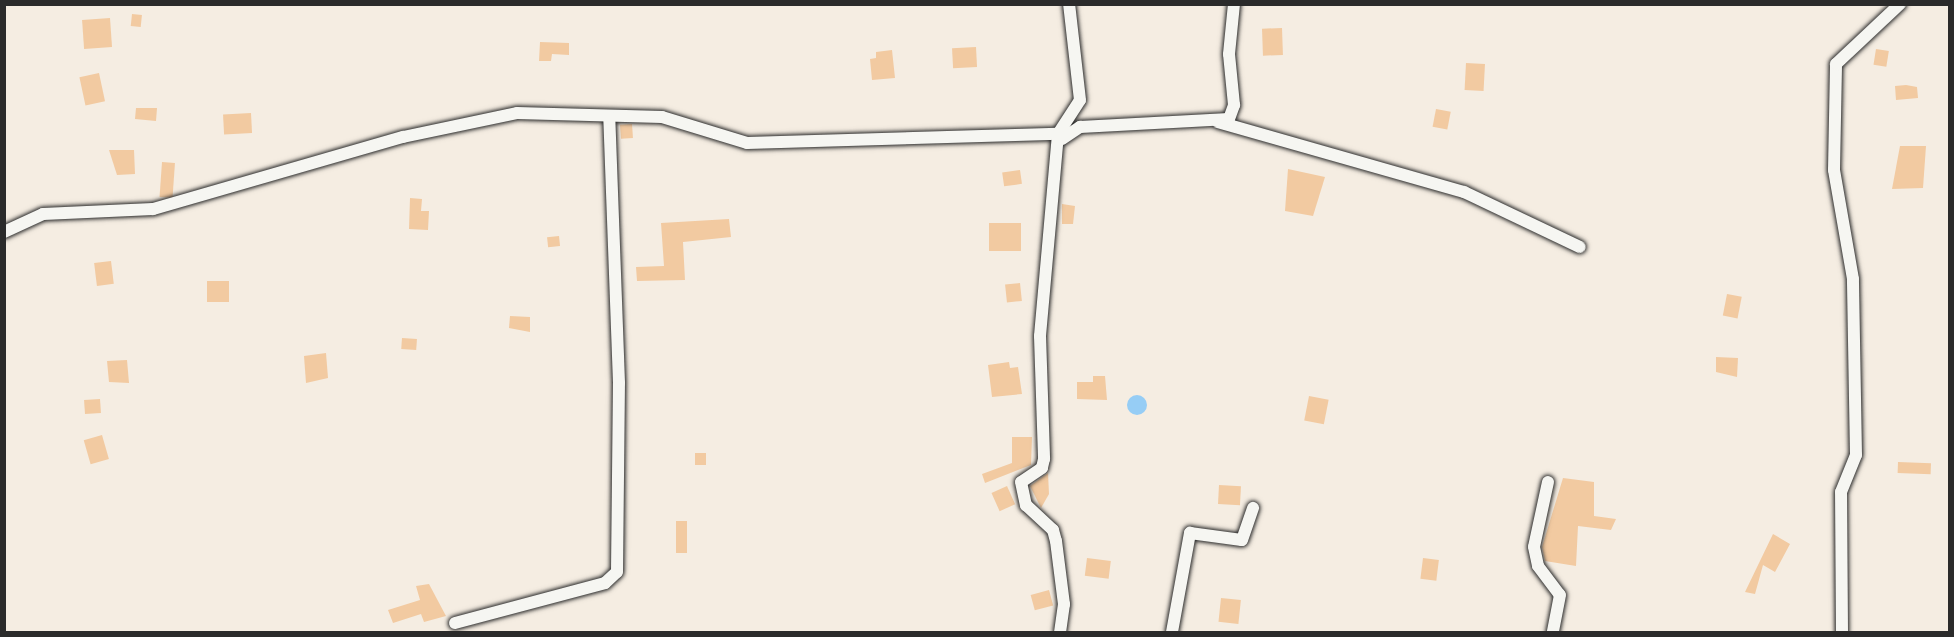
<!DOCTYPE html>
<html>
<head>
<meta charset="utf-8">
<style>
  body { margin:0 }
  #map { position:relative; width:1954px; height:637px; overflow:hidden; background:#f5ede2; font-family:"Playpen Sans",sans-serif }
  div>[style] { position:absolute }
  .water>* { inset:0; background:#96cdf5 }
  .round { border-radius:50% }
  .building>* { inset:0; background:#f2caa1; transform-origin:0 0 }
  .roads { filter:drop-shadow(0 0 2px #2b2b2b) drop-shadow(0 0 2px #2b2b2b) }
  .street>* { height:12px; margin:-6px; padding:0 6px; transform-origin:6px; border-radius:6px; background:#f6f6f2 }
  span { translate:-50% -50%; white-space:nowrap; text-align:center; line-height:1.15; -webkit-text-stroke:5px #f6f6f2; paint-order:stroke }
  .frame { position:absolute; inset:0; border:6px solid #2b2b2b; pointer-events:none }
</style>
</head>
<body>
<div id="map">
  <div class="water">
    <div class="round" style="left:1127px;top:395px;width:20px;height:20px"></div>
  </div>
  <div class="building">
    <div style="left:132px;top:14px;width:10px;height:12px;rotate:6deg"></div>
    <div style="left:110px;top:18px;width:29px;height:28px;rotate:86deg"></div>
    <div style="left:1282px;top:28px;width:27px;height:20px;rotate:88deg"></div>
    <div style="clip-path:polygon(540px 42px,569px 43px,569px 55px,552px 54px,551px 61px,539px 61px)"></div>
    <div style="left:976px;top:47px;width:20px;height:24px;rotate:87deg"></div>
    <div style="left:1876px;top:49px;width:13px;height:16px;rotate:9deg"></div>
    <div style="clip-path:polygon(892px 50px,895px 78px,872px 80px,870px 59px,876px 58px,876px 52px)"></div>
    <div style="left:1466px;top:63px;width:19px;height:27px;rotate:3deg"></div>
    <div style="left:99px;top:73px;width:29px;height:20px;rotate:78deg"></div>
    <div style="clip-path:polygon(1906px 85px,1917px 87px,1918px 98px,1896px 100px,1895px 86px)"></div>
    <div style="clip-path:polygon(136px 108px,157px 108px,156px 121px,135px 119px)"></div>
    <div style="left:1436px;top:109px;width:15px;height:18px;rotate:11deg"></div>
    <div style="left:251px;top:113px;width:20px;height:28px;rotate:87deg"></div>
    <div style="left:632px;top:124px;width:14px;height:12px;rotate:86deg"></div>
    <div style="clip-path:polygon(1900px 146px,1926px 146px,1923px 188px,1892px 189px)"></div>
    <div style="clip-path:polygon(109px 150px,134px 150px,135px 174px,117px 175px)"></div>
    <div style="left:162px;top:162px;width:13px;height:35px;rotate:4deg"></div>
    <div style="clip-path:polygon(1288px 169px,1325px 177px,1313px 216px,1285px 211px)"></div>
    <div style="left:1020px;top:170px;width:14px;height:18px;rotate:82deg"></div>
    <div style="clip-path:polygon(410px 198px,422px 199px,421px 211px,429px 211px,428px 230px,409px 229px)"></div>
    <div style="clip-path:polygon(1062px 204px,1075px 206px,1073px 224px,1062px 224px)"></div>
    <div style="clip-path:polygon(729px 219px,731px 237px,683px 242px,685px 280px,637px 281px,636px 267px,664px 266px,661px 223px)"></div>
    <div style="left:989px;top:223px;width:32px;height:28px"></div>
    <div style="left:559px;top:236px;width:10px;height:12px;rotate:84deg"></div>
    <div style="left:111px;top:261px;width:23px;height:17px;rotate:83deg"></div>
    <div style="left:207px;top:281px;width:22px;height:21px"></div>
    <div style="left:1020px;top:283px;width:18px;height:15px;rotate:84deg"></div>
    <div style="left:1727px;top:294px;width:15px;height:22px;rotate:11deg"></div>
    <div style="clip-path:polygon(510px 316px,530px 317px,530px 332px,509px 328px)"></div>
    <div style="left:402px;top:338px;width:15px;height:11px;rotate:4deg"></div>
    <div style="clip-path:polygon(326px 353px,328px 378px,306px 383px,304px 356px)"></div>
    <div style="clip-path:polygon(1716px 357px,1738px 358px,1737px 377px,1716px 372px)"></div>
    <div style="clip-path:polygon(127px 360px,129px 383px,109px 382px,107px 361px)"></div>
    <div style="clip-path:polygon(1009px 362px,1010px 368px,1018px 367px,1022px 394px,992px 397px,988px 365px)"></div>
    <div style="clip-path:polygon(1093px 376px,1105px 376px,1107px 400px,1077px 399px,1077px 382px,1093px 382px)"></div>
    <div style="left:1309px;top:396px;width:20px;height:25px;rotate:11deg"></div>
    <div style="left:100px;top:399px;width:14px;height:16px;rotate:86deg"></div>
    <div style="left:102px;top:435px;width:25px;height:19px;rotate:74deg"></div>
    <div style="clip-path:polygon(1012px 437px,1032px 437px,1031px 465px,985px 483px,982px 474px,1012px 463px)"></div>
    <div style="left:695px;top:453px;width:11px;height:12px"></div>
    <div style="left:1898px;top:462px;width:33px;height:11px;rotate:2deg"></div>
    <div style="clip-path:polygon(1048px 473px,1049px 494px,1041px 508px,1030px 486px)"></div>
    <div style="clip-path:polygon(1563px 478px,1594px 482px,1594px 516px,1616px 519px,1611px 530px,1578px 526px,1576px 566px,1545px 561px,1542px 547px)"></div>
    <div style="left:1219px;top:485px;width:22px;height:19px;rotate:3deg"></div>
    <div style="left:1007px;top:486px;width:20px;height:17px;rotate:66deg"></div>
    <div style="left:676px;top:521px;width:11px;height:32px"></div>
    <div style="clip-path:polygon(1773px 534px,1790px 544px,1775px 572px,1763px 565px,1755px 594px,1745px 592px)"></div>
    <div style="left:1087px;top:558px;width:24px;height:18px;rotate:7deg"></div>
    <div style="left:1423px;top:558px;width:16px;height:21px;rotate:7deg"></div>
    <div style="clip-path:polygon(429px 584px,446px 616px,424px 622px,421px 614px,393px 623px,388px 610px,420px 600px,416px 586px)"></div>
    <div style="left:1049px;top:590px;width:16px;height:19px;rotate:75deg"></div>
    <div style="left:1221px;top:598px;width:20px;height:24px;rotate:6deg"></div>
  </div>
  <div class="roads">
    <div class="street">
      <div style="left:1218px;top:122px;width:256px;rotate:15.9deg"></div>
      <div style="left:1464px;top:192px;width:128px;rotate:25.4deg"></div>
      <div style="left:1058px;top:134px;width:40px;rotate:-57.1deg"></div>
      <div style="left:1080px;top:100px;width:97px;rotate:-96.5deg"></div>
      <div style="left:1062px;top:139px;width:22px;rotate:-34deg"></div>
      <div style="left:1080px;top:127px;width:149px;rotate:-3.1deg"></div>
      <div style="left:1229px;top:119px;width:15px;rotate:-70deg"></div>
      <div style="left:1234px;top:105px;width:51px;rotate:-95.6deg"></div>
      <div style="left:1229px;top:54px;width:50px;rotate:-84.3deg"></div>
      <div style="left:4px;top:232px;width:43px;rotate:-24.8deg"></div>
      <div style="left:43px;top:214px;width:110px;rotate:-2.6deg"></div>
      <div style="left:153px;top:209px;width:260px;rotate:-16.1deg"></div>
      <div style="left:403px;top:137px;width:116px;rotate:-11.9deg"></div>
      <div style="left:517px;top:113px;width:145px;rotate:1.6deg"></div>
      <div style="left:662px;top:117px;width:89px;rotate:17deg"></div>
      <div style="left:747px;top:143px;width:311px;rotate:-1.7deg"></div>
      <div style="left:1058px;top:134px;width:203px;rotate:95.1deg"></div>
      <div style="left:1040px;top:336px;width:123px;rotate:88.1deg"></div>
      <div style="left:1044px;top:459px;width:9px;rotate:103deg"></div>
      <div style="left:1042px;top:468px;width:25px;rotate:146deg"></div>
      <div style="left:1021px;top:482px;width:24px;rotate:78deg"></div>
      <div style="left:1026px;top:505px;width:37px;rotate:43deg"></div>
      <div style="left:1053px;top:530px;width:11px;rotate:75deg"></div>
      <div style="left:1056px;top:541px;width:64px;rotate:82.8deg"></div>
      <div style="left:1064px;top:604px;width:28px;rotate:98deg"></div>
      <div style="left:1548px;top:482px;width:66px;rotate:102.2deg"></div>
      <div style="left:1534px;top:547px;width:19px;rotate:78deg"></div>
      <div style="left:1538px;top:566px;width:36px;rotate:53deg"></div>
      <div style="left:1560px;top:595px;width:38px;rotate:101deg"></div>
      <div style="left:455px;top:623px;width:155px;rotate:-14.9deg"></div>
      <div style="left:605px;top:583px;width:16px;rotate:-43deg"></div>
      <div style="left:617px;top:572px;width:189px;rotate:-89.4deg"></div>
      <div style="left:619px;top:383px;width:267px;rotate:-92.1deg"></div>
      <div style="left:1172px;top:632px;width:101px;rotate:-79.7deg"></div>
      <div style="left:1190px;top:533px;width:52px;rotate:7.7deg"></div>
      <div style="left:1242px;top:540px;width:34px;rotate:-71deg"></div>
      <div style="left:1842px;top:632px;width:140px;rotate:-90.4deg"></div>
      <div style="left:1841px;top:492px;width:40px;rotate:-68deg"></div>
      <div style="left:1856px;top:455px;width:176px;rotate:-91deg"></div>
      <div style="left:1853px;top:279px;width:111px;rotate:-99.9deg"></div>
      <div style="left:1834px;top:170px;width:106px;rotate:-88.9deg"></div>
      <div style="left:1836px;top:64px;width:88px;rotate:-43.2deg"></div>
    </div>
  </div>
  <div class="frame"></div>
</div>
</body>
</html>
